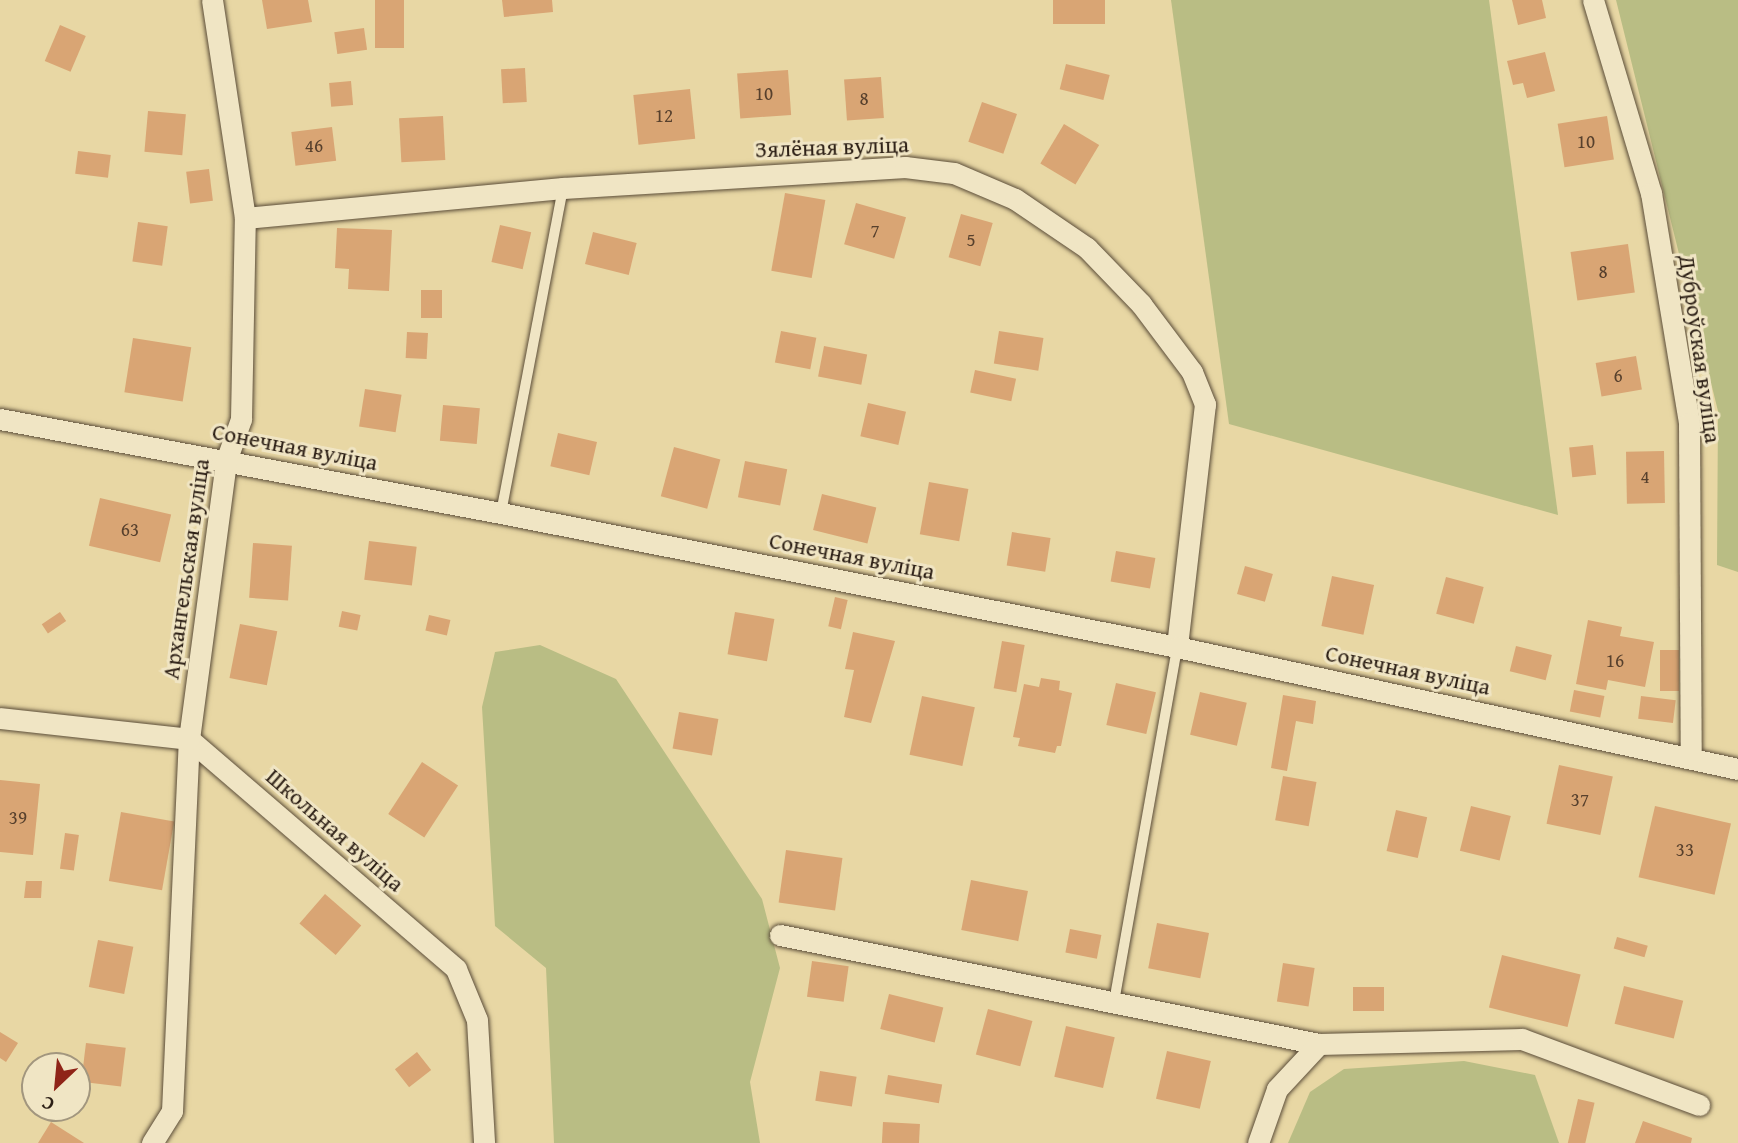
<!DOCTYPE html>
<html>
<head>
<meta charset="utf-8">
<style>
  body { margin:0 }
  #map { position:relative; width:1738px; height:1143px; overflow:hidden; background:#e8d7a4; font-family:"Gentium Book Plus",serif }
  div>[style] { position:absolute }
  .green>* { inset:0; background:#b9bd84 }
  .building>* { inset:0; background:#d9a574; transform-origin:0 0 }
  .roads { filter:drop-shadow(0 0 2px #5b4d39) drop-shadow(0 0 2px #5b4d39) }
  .lane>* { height:10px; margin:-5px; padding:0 5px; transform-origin:5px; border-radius:5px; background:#f0e5c4 }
  .street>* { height:21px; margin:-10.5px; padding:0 10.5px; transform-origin:10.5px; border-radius:10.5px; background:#f0e5c4 }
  span { translate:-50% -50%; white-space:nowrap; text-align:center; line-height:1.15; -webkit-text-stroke:6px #f0e5c4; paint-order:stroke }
  .number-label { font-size:19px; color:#57402d }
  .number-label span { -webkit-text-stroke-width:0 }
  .street-label { font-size:23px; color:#2c1f15 }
  .north { position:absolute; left:21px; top:1052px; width:70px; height:70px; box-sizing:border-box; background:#f0e5c4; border:2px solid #a2967e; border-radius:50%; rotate:206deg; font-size:19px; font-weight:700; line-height:28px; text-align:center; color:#2c1f15 }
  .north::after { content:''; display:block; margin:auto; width:24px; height:32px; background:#8f2418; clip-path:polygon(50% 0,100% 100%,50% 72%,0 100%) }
</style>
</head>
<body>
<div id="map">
  <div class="green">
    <div style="clip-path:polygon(1171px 0,1489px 0,1558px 515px,1229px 424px)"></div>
    <div style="clip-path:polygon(1616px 0,1738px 0,1738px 572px,1717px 565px,1718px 411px)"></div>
    <div style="clip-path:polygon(540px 645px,616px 679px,762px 899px,780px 968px,750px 1082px,760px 1143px,554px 1143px,546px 968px,495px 926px,482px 707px,495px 652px)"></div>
    <div style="clip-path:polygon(1464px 1061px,1535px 1075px,1559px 1143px,1288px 1143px,1310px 1092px,1344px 1069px)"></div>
  </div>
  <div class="building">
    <div style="clip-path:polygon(262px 0,308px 0,312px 22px,267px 29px)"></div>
    <div style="left:375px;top:0;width:29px;height:48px"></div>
    <div style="clip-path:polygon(502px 0,552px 0,553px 12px,504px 17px)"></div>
    <div style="left:1053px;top:0;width:52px;height:24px"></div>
    <div style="clip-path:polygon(1512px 0,1542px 0,1546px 18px,1518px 25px)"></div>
    <div style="left:60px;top:25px;width:28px;height:39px;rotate:23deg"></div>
    <div style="left:364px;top:28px;width:22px;height:30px;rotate:82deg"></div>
    <div style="clip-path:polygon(1545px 52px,1555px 91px,1527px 98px,1523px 83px,1513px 85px,1507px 61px)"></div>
    <div style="left:1066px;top:64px;width:45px;height:26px;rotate:14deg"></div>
    <div style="left:525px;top:68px;width:34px;height:24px;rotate:87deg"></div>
    <div style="left:788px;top:70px;width:45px;height:51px;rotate:86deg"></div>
    <div style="left:881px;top:77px;width:41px;height:37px;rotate:86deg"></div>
    <div style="left:351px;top:81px;width:24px;height:22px;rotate:85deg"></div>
    <div style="left:690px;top:89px;width:50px;height:57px;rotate:84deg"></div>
    <div style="left:982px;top:102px;width:37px;height:42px;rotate:19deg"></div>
    <div style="left:148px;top:111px;width:38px;height:41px;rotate:5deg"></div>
    <div style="left:443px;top:116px;width:44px;height:44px;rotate:87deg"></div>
    <div style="left:1607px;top:116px;width:44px;height:50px;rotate:81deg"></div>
    <div style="left:1064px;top:124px;width:41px;height:46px;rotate:31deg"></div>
    <div style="left:332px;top:127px;width:34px;height:41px;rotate:83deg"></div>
    <div style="left:78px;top:151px;width:33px;height:23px;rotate:7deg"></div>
    <div style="left:209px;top:169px;width:32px;height:23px;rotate:83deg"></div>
    <div style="left:785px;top:193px;width:41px;height:79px;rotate:10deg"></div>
    <div style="left:856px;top:203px;width:52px;height:43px;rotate:16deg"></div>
    <div style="left:961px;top:214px;width:33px;height:45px;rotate:16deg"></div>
    <div style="left:138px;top:222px;width:30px;height:40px;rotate:8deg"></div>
    <div style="left:500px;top:225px;width:32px;height:38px;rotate:13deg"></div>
    <div style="clip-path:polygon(337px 228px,392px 230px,389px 291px,348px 289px,349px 269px,335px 268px)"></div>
    <div style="left:593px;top:232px;width:45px;height:33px;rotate:14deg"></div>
    <div style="left:1628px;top:244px;width:49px;height:58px;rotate:82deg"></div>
    <div style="left:421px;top:290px;width:21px;height:28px"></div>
    <div style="left:781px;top:331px;width:36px;height:32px;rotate:11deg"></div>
    <div style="left:999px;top:331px;width:45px;height:33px;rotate:9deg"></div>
    <div style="left:407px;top:332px;width:21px;height:26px;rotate:3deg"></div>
    <div style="left:133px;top:338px;width:59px;height:55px;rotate:9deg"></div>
    <div style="left:824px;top:346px;width:44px;height:31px;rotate:11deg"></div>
    <div style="left:1636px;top:356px;width:34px;height:41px;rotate:80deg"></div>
    <div style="left:975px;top:370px;width:42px;height:23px;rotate:12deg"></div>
    <div style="left:365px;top:389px;width:37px;height:38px;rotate:9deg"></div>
    <div style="left:868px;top:403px;width:39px;height:34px;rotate:13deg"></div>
    <div style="left:443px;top:405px;width:37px;height:36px;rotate:5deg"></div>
    <div style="left:558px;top:433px;width:40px;height:34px;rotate:13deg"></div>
    <div style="left:1593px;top:445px;width:30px;height:24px;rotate:84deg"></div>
    <div style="left:674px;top:447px;width:48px;height:51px;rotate:15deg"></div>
    <div style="left:1664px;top:451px;width:52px;height:38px;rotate:89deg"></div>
    <div style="left:745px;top:461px;width:43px;height:37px;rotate:11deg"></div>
    <div style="left:929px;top:482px;width:40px;height:53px;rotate:10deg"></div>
    <div style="left:822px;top:494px;width:56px;height:37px;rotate:14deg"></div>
    <div style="left:100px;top:498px;width:73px;height:49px;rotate:13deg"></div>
    <div style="left:1012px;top:532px;width:39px;height:34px;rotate:9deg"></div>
    <div style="left:369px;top:541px;width:48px;height:39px;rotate:7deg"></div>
    <div style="left:253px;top:543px;width:39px;height:55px;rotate:4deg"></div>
    <div style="left:1116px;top:551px;width:40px;height:31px;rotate:10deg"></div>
    <div style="left:1245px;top:566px;width:29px;height:29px;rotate:16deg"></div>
    <div style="left:1332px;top:576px;width:43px;height:51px;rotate:12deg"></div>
    <div style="left:1446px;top:577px;width:39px;height:38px;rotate:15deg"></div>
    <div style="left:835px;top:597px;width:13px;height:30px;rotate:13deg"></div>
    <div style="left:342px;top:611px;width:19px;height:16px;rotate:12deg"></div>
    <div style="left:60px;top:612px;width:11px;height:22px;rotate:56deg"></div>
    <div style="left:735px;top:612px;width:40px;height:43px;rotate:10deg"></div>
    <div style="left:429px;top:615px;width:22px;height:16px;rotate:13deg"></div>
    <div style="clip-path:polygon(1588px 620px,1622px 627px,1620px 636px,1654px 642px,1645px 687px,1608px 680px,1606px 690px,1576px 684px)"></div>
    <div style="left:240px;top:624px;width:38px;height:55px;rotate:11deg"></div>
    <div style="clip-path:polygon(853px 632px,895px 641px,871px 723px,844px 717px,854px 670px,845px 669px)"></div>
    <div style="left:1002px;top:641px;width:23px;height:48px;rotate:10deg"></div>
    <div style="left:1516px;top:646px;width:37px;height:26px;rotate:14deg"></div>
    <div style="left:1679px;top:650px;width:41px;height:19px;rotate:90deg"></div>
    <div style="clip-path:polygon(1041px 678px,1060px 681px,1059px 690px,1072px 693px,1061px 746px,1057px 746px,1055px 753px,1018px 746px,1020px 738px,1013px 737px,1024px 684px,1039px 687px)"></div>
    <div style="left:1116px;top:683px;width:41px;height:43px;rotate:13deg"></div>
    <div style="left:1574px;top:690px;width:31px;height:22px;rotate:11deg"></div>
    <div style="left:1200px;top:692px;width:48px;height:44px;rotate:13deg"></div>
    <div style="clip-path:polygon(1283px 695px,1316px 701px,1313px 724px,1296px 721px,1287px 771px,1271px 768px)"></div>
    <div style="left:922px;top:696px;width:54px;height:60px;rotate:12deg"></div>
    <div style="left:1641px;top:696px;width:35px;height:23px;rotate:7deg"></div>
    <div style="left:679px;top:712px;width:40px;height:37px;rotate:10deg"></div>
    <div style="left:422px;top:762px;width:43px;height:62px;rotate:33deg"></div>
    <div style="left:1559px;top:765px;width:55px;height:60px;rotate:12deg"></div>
    <div style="left:1283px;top:776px;width:34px;height:45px;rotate:10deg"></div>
    <div style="clip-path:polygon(0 780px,40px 784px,33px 855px,0 852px)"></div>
    <div style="left:1471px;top:806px;width:41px;height:46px;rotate:14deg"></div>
    <div style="left:1655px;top:806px;width:78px;height:73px;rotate:13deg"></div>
    <div style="left:1396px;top:810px;width:32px;height:42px;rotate:13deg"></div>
    <div style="left:121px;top:812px;width:54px;height:70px;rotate:10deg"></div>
    <div style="left:65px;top:833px;width:14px;height:36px;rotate:8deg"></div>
    <div style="left:786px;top:850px;width:57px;height:53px;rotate:8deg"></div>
    <div style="left:971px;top:880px;width:58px;height:51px;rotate:11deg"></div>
    <div style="clip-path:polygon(26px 881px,42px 881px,41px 898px,24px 898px)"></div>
    <div style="left:325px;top:894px;width:48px;height:39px;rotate:41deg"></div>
    <div style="left:1157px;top:923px;width:53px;height:46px;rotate:11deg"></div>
    <div style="left:1070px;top:929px;width:32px;height:24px;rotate:11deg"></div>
    <div style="left:1617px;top:937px;width:32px;height:12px;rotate:16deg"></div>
    <div style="left:98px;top:940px;width:36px;height:48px;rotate:11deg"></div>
    <div style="left:1502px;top:955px;width:81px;height:54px;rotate:14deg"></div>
    <div style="left:812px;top:961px;width:37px;height:36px;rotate:8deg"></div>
    <div style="left:1283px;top:963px;width:32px;height:39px;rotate:9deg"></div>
    <div style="left:1624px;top:986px;width:61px;height:39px;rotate:14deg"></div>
    <div style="left:1353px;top:987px;width:31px;height:24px"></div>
    <div style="left:889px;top:994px;width:56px;height:36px;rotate:14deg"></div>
    <div style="left:988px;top:1009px;width:46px;height:47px;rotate:15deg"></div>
    <div style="left:1066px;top:1026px;width:50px;height:52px;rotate:13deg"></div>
    <div style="clip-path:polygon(0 1032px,18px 1043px,6px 1062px,0 1058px)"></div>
    <div style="left:86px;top:1043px;width:40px;height:39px;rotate:7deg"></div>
    <div style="left:1167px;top:1051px;width:45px;height:49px;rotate:13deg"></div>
    <div style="left:417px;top:1052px;width:23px;height:28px;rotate:52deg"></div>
    <div style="left:820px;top:1071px;width:37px;height:30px;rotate:9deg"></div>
    <div style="left:888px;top:1075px;width:55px;height:19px;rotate:10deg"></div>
    <div style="left:1578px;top:1099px;width:17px;height:46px;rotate:13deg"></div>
    <div style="clip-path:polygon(1643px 1121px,1692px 1138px,1691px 1143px,1635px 1143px)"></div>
    <div style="clip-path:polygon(51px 1122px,84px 1143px,38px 1143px)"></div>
    <div style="left:883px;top:1122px;width:37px;height:21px;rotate:3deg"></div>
  </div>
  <div class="roads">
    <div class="lane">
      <div style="left:501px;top:513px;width:331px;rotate:-79.2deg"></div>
      <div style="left:1114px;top:1002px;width:361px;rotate:-79.9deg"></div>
    </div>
    <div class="street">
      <div style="left:1593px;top:0;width:202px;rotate:73.3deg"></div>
      <div style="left:1651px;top:193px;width:233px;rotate:80.6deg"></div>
      <div style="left:1689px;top:423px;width:333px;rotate:89.7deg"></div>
      <div style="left:245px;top:218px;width:319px;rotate:-5.4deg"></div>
      <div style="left:563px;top:188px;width:343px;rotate:-3.5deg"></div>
      <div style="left:905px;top:167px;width:49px;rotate:7deg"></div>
      <div style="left:954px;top:173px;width:66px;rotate:23.1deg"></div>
      <div style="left:1015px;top:199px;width:87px;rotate:34.2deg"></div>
      <div style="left:1087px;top:248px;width:78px;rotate:46deg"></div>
      <div style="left:1141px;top:304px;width:85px;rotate:53.1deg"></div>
      <div style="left:1192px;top:372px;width:35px;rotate:68deg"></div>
      <div style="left:1205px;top:404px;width:245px;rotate:96.6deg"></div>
      <div style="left:0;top:419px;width:510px;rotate:10.63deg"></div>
      <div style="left:501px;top:513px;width:689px;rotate:11.21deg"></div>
      <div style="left:1177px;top:647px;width:574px;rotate:12.27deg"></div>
      <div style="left:0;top:718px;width:190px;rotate:6.3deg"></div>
      <div style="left:189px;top:739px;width:352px;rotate:40.7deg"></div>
      <div style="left:456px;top:969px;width:55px;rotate:67.6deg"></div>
      <div style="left:477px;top:1020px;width:123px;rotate:86.7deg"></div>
      <div style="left:780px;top:935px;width:550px;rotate:11.43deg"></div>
      <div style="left:1319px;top:1044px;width:203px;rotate:-1.4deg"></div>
      <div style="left:1522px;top:1039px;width:189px;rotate:20.4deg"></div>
      <div style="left:152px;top:1143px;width:38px;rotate:-58deg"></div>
      <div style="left:172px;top:1111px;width:372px;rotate:-87.4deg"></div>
      <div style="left:189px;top:739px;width:280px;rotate:-82.4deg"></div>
      <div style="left:226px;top:461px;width:45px;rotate:-70.3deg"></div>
      <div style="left:241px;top:419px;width:201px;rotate:-88.9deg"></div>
      <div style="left:245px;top:218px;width:220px;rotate:-98.6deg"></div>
      <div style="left:1258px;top:1143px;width:57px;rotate:-70.6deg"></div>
      <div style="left:1277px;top:1089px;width:62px;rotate:-47deg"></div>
    </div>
  </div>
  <div class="number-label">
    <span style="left:764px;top:94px">10</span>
    <span style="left:864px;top:99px">8</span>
    <span style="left:664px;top:116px">12</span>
    <span style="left:1586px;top:142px">10</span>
    <span style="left:314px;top:146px">46</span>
    <span style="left:875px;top:231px">7</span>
    <span style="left:971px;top:240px">5</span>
    <span style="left:1603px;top:272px">8</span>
    <span style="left:1618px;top:376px">6</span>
    <span style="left:1645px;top:477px">4</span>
    <span style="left:130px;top:530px">63</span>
    <span style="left:1615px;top:661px">16</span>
    <span style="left:1580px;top:800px">37</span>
    <span style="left:18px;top:818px">39</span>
    <span style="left:1685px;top:850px">33</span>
  </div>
  <div class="street-label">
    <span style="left:832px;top:147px;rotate:-2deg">Зялёная вуліца</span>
    <span style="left:1700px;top:349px;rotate:82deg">Дуброўская вуліца</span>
    <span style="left:295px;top:447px;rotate:11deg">Сонечная вуліца</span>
    <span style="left:852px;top:556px;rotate:11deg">Сонечная вуліца</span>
    <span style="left:186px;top:569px;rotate:-82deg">Архангельская вуліца</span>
    <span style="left:1408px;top:670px;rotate:12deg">Сонечная вуліца</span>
    <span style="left:335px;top:830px;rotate:41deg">Школьная вуліца</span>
  </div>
  <div class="north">С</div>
</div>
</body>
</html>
